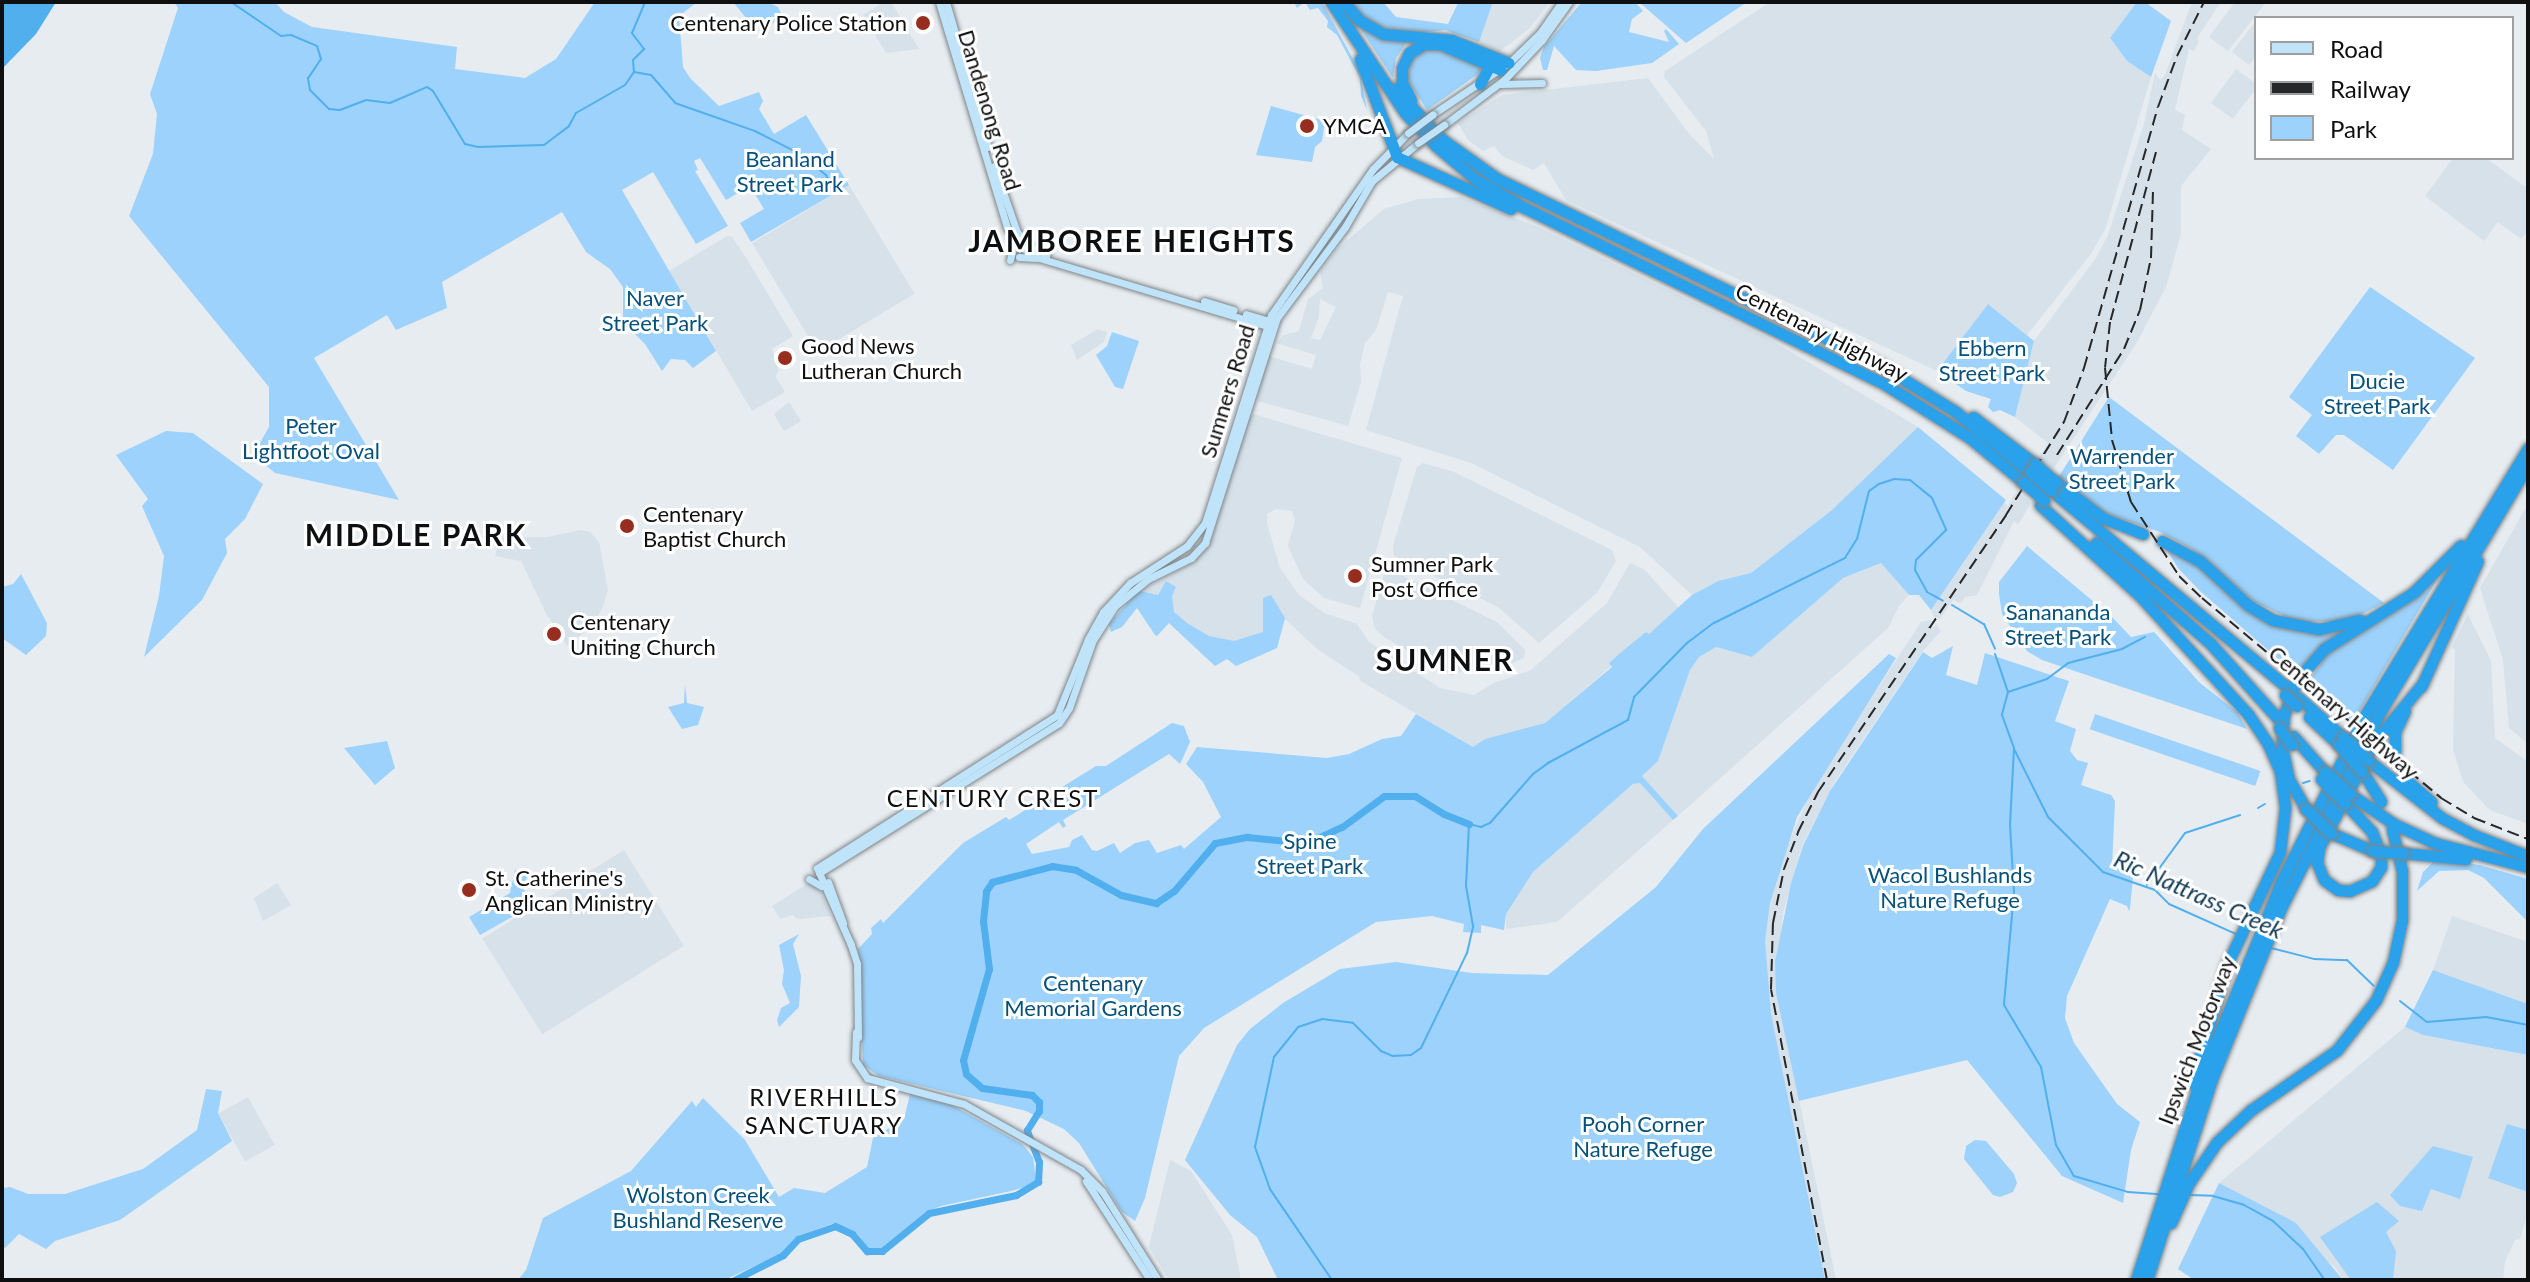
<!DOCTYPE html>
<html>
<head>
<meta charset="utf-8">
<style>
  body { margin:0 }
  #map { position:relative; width:2530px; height:1282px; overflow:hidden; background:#e7ecf0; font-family:Lato,sans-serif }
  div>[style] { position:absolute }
  .built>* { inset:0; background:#d6e1ea; transform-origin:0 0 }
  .green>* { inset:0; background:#9cd2fb; transform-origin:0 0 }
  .water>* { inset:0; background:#51afee }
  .stream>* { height:2px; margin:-1px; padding:0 1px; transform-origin:1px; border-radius:1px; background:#51afee }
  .river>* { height:7px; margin:-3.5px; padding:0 3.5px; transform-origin:3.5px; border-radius:3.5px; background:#51afee }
  .motorway-tunnel>* { height:11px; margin-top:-5.5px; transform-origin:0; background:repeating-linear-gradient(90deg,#c6cbce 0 11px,transparent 0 16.5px) }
  .roads { filter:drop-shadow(0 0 2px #7f8487) drop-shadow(0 0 2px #7f8487) }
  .secondary>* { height:7px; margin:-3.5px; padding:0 3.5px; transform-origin:3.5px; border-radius:3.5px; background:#bfe3f9 }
  .motorway>* { height:11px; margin:-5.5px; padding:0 5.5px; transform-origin:5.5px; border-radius:5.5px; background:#2aa2eb }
  .rail>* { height:2px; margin-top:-1px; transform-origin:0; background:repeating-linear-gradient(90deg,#252728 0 12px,transparent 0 18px) }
  .bridges { filter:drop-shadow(0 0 2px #7f8487) drop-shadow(0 0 2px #7f8487) }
  .secondary-bridge>* { height:7px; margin:-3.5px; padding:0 3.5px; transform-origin:3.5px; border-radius:3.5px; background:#bfe3f9 }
  .motorway-bridge>* { height:11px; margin:-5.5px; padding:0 5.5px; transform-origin:5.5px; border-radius:5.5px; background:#2aa2eb }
  .dots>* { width:22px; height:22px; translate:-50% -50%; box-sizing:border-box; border:4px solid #fff; border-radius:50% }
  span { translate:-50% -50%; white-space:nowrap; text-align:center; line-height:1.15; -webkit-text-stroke:6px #fff; paint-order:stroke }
  .poi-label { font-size:22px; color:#0e0f10 }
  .right { translate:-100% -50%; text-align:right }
  .left { translate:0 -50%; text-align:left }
  .street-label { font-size:22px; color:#0e0f10 }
  .park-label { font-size:22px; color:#06517b }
  .neighbourhood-label { font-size:24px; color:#0e0f10; letter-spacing:2px }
  .water-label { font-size:24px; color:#143b55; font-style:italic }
  .district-label { font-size:30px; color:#0e0f10; font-weight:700; letter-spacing:2px }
  .frame { position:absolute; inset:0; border:4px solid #0e0f10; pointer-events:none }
  .legend { position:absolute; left:2254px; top:16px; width:260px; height:144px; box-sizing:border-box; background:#fff; border:2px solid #9f9f9f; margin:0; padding:10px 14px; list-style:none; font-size:24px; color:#0e0f10 }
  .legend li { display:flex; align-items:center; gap:16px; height:40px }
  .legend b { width:40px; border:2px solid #9f9f9f }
</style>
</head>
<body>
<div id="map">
  <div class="built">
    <div style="clip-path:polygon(884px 2px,891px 2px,919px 49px,886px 53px,863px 15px)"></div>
    <div style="clip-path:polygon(1493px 2px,1550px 2px,1530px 28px,1499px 52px,1479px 42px)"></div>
    <div style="clip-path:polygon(1770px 2px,2137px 2px,2110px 39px,2127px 61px,2151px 77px,2105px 230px,2090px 255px,2027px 335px,1988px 304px,1937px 371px,1566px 200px,1544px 163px,1533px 170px,1502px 156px,1494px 146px,1483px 151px,1468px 140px,1458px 123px,1502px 95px,1648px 78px,1689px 134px,1714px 159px,1706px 131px,1664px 77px,1665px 71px)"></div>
    <div style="clip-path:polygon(2192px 2px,2221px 2px,2197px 38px,2199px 42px,2194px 51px,2189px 49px,2175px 110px,2185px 115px,2182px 130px,2211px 149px,2181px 186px,2181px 234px,2166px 287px,2136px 344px,2050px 474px,2036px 462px,2048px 443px,2015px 417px,2034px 341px,2096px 258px,2108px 235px,2144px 124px,2155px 73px,2160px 80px,2165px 75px)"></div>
    <div style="clip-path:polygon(2235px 2px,2266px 2px,2228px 51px,2209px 37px)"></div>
    <div style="clip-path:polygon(2256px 21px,2256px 56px,2249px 65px,2232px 52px)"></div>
    <div style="clip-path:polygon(2236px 69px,2256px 84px,2256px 88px,2233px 119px,2211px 103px)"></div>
    <div style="clip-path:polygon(2453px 158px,2486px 158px,2528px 189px,2528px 231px,2521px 239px,2498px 222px,2484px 241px,2425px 196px)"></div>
    <div style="left:849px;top:185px;width:127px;height:113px;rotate:59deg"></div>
    <div style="clip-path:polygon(evenodd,1460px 197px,1536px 226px,1764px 336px,1918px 427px,1832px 510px,1751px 573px,1718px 581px,1692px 595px,1640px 547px,1471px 463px,1366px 430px,1403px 296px,1388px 292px,1376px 330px,1365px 343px,1360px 364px,1361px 382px,1348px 426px,1258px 401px,1256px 396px,1269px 356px,1312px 369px,1316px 355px,1276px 343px,1284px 335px,1299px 331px,1308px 299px,1323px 288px,1320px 272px,1337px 249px,1384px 209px,1418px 199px,1460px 197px,1320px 299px,1336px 307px,1320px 340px,1311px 338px,1319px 317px,1320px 299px)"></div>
    <div style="clip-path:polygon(727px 236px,732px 237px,747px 259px,793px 336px,772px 349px,779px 371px,775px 376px,785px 392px,752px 411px,669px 271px)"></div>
    <div style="clip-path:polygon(1098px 329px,1107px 332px,1104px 342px,1077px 360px,1071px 345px)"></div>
    <div style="clip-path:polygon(789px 402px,801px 421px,784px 431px,774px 414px)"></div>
    <div style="clip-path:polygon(1253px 414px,1402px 458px,1360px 608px,1324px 598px,1303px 579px,1288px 546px,1295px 520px,1292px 511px,1276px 509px,1267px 514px,1267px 523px,1280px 568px,1299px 595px,1324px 613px,1357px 624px,1369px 642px,1440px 688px,1474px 695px,1494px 683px,1531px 670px,1607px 603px,1630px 563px,1645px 570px,1679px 608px,1545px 723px,1485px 739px,1473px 747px,1359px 680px,1360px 677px,1317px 649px,1285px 619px,1277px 648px,1236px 666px,1227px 659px,1215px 666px,1169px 623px,1157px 636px,1155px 635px,1130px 596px,1187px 566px,1209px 545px,1249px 418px)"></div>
    <div style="clip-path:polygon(1423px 463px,1454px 472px,1612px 550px,1616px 561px,1597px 593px,1539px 643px,1498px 607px,1394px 556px,1393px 546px,1417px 467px)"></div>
    <div style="clip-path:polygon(2017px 491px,2031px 503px,2018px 525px,2014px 521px,1977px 595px,1965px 597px,1961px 603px,1953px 600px,1940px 619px,1934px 617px,1931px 610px,2004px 503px,2008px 506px)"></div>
    <div style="clip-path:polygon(2528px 504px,2528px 744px,2509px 728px,2503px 660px,2480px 588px)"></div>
    <div style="clip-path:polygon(581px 530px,590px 532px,599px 542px,608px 590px,602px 609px,592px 626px,567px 646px,547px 615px,521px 561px,495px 556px,500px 538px,548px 537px)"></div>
    <div style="clip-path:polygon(1881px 563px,1909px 595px,1899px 606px,1888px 628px,1678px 816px,1642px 776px,1658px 761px,1690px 670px,1699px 657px,1716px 647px,1752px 657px,1843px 578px)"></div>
    <div style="clip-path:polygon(1393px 571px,1497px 622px,1525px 650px,1524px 658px,1506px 666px,1471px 667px,1451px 676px,1384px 637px,1375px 629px,1372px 616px,1384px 575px)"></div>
    <div style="clip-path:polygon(2468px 614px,2491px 661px,2495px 738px,2528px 762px,2528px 824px,2490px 810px,2464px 783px,2460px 772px,2453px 749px,2455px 650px,2452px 647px)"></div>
    <div style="clip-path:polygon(1929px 620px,1932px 621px,1929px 626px,1933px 628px,1936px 624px,1941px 631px,1923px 651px,1835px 781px,1802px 846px,1783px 913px,1779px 960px,1790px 1055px,1836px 1280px,1822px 1280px,1777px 1061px,1761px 957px,1770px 903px,1785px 850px,1813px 788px,1921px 622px)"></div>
    <div style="clip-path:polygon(1640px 783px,1673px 820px,1557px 922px,1506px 929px,1506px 914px,1533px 872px,1633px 784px)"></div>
    <div style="left:624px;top:850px;width:113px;height:167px;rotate:58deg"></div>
    <div style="clip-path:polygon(810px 882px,822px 893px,831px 916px,798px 919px,792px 915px,780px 919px,772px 906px)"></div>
    <div style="clip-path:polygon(277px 883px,291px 905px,263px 921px,254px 898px)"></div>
    <div style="clip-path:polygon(2452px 916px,2528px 942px,2528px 1004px,2433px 970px)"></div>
    <div style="clip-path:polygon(2405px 1027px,2423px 1035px,2528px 1055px,2528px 1130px,2507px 1125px,2488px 1177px,2528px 1192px,2528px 1211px,2520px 1239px,2515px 1240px,2505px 1262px,2503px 1280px,2343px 1280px,2335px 1267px,2219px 1183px)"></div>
    <div style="left:248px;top:1097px;width:55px;height:34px;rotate:61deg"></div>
    <div style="clip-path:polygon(1170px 1160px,1191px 1171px,1232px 1235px,1241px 1280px,1169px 1280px,1149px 1247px)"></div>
  </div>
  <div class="green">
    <div style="clip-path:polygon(174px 2px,275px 2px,284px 12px,312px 27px,457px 47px,455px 69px,525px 78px,556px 59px,595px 2px,697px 2px,679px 16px,683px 67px,690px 78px,719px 106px,759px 92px,763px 101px,759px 109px,774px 134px,806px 115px,849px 185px,751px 242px,740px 223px,764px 209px,750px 186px,726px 200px,700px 158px,694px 161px,698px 170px,695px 171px,728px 226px,696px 244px,653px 172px,622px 190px,716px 351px,693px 368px,685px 360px,671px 359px,662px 371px,645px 344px,623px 322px,623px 287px,610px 269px,586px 252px,562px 212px,442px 282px,447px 308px,396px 330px,387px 315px,314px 358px,399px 500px,275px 473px,253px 455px,269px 427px,269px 387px,129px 216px,153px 154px,157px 114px,150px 94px,178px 8px)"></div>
    <div style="clip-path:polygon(733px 2px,767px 2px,778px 7px,783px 17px,768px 26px,762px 18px,751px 24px)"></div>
    <div style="clip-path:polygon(1294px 2px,1322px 2px,1359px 70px,1367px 110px,1361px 96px,1360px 78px,1337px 35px,1327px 27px,1328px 21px,1318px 8px,1310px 10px,1305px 2px,1297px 8px)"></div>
    <div style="clip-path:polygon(1346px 2px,1383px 2px,1396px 17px,1448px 24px,1458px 3px,1493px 2px,1479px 42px,1445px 30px,1417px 33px,1378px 29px)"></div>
    <div style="clip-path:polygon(1582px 2px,1635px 2px,1643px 11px,1632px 19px,1629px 32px,1669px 42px,1664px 31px,1666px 29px,1679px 44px,1652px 63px,1596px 71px,1576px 70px,1554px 46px,1547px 70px,1543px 70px,1540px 58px,1544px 47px)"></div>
    <div style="clip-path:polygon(1639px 2px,1747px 2px,1686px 43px)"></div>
    <div style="clip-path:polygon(2137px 2px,2145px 2px,2171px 21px,2151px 77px,2127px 61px,2110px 38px)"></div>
    <div style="clip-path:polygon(1352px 16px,1409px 39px,1396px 58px,1393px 78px)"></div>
    <div style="clip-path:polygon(1424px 47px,1441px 48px,1481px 68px,1478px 74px,1427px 110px,1407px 79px,1413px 56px)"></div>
    <div style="clip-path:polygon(1271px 106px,1325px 121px,1322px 141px,1315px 147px,1312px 162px,1256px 155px)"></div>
    <div style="clip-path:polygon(2370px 287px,2475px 358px,2393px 470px,2344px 435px,2336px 435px,2319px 454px,2296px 436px,2312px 415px,2289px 397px)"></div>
    <div style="clip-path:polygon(1988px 304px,2034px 341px,2015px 417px,2000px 410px,1993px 412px,1988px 407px,1991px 399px,1966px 391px,1937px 371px)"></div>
    <div style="clip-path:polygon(1112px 332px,1139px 341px,1123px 389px,1115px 387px,1096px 355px,1107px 346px)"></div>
    <div style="clip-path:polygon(2109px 397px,2384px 603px,2350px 620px,2297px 622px,2255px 602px,2192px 549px,2160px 532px,2094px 509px,2058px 478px)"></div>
    <div style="clip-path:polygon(1918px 427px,2006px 500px,1931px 610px,1919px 595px,1909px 595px,1881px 563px,1843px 578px,1752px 657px,1716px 647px,1699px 657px,1690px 670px,1658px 761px,1642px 776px,1678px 816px,1673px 820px,1640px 783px,1633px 784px,1533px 872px,1506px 914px,1504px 930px,1481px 925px,1481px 933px,1463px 932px,1464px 924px,1432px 916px,1376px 922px,1204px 1028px,1179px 1056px,1145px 1198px,1135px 1221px,1122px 1212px,1079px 1143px,1064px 1129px,1026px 1111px,879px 1076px,863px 1065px,858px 949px,872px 934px,871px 928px,881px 919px,883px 923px,963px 843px,1006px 817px,1009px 820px,1096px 766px,1106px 766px,1172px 723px,1184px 726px,1190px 742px,1180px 764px,1169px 754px,1063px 820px,1066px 826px,1063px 828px,1059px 822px,1026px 844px,1032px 854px,1069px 847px,1072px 840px,1082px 835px,1092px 850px,1097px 851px,1114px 843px,1120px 853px,1135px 843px,1149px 840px,1157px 853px,1181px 845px,1184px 849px,1221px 817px,1203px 782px,1186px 764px,1197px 747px,1327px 758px,1349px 754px,1382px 739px,1401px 736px,1416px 714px,1473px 747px,1485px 739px,1545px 723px,1612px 667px,1609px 663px,1625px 649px,1646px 632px,1649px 634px,1692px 595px,1718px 581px,1751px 573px,1832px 510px)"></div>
    <div style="clip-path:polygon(166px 431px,193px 433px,263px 484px,245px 519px,225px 539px,227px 553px,202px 600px,144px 657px,159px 596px,164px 556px,142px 506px,148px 499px,116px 455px)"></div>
    <div style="clip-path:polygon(2027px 546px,2112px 617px,2131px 637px,2154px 632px,2200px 683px,2237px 712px,2247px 729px,2042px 660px,2027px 651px,2002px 614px,1999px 594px,1999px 582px)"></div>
    <div style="clip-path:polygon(2165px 547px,2201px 567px,2260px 617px,2283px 629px,2348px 628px,2297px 675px,2200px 591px,2178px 568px)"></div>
    <div style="clip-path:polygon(21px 574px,47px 623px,46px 636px,26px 655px,2px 638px,2px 587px,13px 584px)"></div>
    <div style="clip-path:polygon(2438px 578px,2353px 722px,2307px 684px,2327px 655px)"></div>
    <div style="clip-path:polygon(1166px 581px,1176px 587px,1172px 596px,1174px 612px,1187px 623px,1209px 636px,1234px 641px,1263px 632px,1263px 598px,1271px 595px,1285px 618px,1277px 648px,1236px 666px,1227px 659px,1215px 666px,1169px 623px,1157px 636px,1155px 635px,1137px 608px,1122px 627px,1111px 632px,1109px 624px,1131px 599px,1140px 591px,1158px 595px)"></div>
    <div style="clip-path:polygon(1953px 646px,1946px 675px,1977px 685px,1985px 653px,2069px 681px,2055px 721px,2076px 729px,2070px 751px,2077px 760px,2088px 763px,2081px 785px,2111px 795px,2115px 801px,2112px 866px,2134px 868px,2130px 908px,2129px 911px,2127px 906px,2110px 899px,2067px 996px,2065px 1018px,2074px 1043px,2117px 1104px,2140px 1122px,2131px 1150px,2123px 1203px,2062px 1176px,1967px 1060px,1799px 1101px,1776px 993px,1775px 962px,1791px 883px,1803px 846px,1830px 791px,1923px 652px,1932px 658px)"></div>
    <div style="clip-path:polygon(1889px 654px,1896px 658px,1797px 817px,1770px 903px,1765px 941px,1771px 1014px,1825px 1280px,1278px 1280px,1257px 1237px,1230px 1215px,1185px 1160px,1237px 1045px,1250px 1029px,1283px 1003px,1340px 969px,1396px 962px,1472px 973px,1548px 975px,1656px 887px,1703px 829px)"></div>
    <div style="clip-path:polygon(685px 684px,687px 703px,704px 707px,698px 725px,682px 729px,668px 707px,684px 703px)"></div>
    <div style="left:2095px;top:714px;width:175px;height:16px;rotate:19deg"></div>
    <div style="clip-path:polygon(387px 741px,395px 768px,375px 785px,344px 748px)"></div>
    <div style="clip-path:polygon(2436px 859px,2480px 865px,2528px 879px,2528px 922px,2484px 878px,2468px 870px,2439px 871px,2417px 891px,2423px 872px)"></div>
    <div style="clip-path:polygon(515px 870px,528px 876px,522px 887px,533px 905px,480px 935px,469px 917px,510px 893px)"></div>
    <div style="clip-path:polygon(799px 934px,793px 944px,801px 976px,799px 1007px,779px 1027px,777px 1020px,781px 1008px,790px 1003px,782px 984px,784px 970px,779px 945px)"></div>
    <div style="clip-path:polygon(2433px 970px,2528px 1004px,2528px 1055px,2423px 1035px,2405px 1027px)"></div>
    <div style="clip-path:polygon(206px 1089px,222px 1091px,218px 1113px,232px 1141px,120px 1220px,55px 1241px,46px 1249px,19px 1234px,5px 1248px,2px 1245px,2px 1188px,10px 1187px,28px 1194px,65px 1194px,143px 1169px,197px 1130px)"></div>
    <div style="clip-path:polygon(910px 1094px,952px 1105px,1022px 1144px,1033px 1157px,1036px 1180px,1031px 1185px,1011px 1191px,941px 1206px,926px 1212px,881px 1248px,868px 1249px,852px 1232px,834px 1223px,796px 1237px,781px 1254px,724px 1280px,518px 1280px,526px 1270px,543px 1218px,631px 1171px,692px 1101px,696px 1107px,703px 1098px,745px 1140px,779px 1197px,794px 1188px,825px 1193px,867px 1167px,873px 1138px,904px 1119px)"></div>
    <div style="clip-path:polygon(2507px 1124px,2528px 1130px,2528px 1192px,2488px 1178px)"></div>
    <div style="clip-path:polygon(1975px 1140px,1986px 1141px,2014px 1174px,2017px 1183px,2013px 1192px,2000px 1197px,1993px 1195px,1964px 1159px,1966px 1146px)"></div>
    <div style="clip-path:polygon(2433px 1146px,2473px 1157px,2460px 1199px,2431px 1189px,2422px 1211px,2400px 1206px,2390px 1195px)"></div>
    <div style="clip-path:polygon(2219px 1183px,2296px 1223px,2343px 1280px,2194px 1280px,2178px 1269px)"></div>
    <div style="clip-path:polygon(2377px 1202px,2399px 1221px,2386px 1232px,2396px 1251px,2393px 1280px,2351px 1280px,2320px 1237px)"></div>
  </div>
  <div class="water">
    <div style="clip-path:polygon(2px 2px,56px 2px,36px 34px,2px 69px)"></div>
  </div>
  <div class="stream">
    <div style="left:231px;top:2px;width:60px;rotate:34.2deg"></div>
    <div style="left:281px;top:36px;width:10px;rotate:-6deg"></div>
    <div style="left:291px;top:35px;width:28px;rotate:23deg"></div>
    <div style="left:317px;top:46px;width:14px;rotate:73deg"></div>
    <div style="left:321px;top:59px;width:23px;rotate:124deg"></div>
    <div style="left:308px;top:78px;width:12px;rotate:81deg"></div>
    <div style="left:310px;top:90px;width:27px;rotate:45deg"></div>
    <div style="left:329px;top:109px;width:11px;rotate:5deg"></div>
    <div style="left:340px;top:110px;width:28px;rotate:-21deg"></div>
    <div style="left:366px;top:100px;width:24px;rotate:7deg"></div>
    <div style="left:390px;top:103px;width:40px;rotate:-23.4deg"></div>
    <div style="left:427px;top:87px;width:7px;rotate:34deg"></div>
    <div style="left:433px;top:91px;width:62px;rotate:58.9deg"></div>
    <div style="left:465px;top:144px;width:13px;rotate:13deg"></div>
    <div style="left:478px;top:147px;width:66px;rotate:-1.7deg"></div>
    <div style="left:544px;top:145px;width:31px;rotate:-37deg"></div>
    <div style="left:569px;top:126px;width:15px;rotate:-62deg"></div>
    <div style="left:576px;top:113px;width:56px;rotate:-29.7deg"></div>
    <div style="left:625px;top:85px;width:16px;rotate:-55deg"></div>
    <div style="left:634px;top:72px;width:12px;rotate:-95deg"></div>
    <div style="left:633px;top:60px;width:16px;rotate:-45deg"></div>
    <div style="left:644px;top:49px;width:20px;rotate:-127deg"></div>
    <div style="left:632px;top:33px;width:34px;rotate:-67deg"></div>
    <div style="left:634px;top:72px;width:17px;rotate:10deg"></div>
    <div style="left:651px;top:75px;width:37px;rotate:49deg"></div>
    <div style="left:675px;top:103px;width:85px;rotate:19.3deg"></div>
    <div style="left:755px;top:131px;width:51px;rotate:27.1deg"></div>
    <div style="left:800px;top:154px;width:33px;rotate:39deg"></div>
    <div style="left:826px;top:175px;width:16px;rotate:63deg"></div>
    <div style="left:1952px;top:605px;width:37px;rotate:31deg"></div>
    <div style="left:1984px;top:624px;width:27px;rotate:66deg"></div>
    <div style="left:1995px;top:654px;width:40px;rotate:71.1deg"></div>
    <div style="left:2008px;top:692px;width:24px;rotate:105deg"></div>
    <div style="left:2002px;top:715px;width:35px;rotate:70deg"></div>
    <div style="left:2014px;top:748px;width:77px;rotate:93deg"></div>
    <div style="left:2010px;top:825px;width:67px;rotate:86.6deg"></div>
    <div style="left:2014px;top:892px;width:113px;rotate:95.1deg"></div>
    <div style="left:2004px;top:1005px;width:72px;rotate:59.2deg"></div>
    <div style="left:2041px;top:1067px;width:79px;rotate:79.1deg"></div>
    <div style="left:2056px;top:1145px;width:36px;rotate:60deg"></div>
    <div style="left:2074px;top:1176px;width:56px;rotate:16.5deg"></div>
    <div style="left:2128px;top:1192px;width:32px;rotate:4deg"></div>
    <div style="left:2008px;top:692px;width:41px;rotate:-18.4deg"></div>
    <div style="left:2047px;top:679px;width:26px;rotate:-37deg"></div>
    <div style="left:2068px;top:663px;width:56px;rotate:-14.5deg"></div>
    <div style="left:2122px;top:649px;width:26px;rotate:-28deg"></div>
    <div style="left:2014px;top:749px;width:76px;rotate:63.4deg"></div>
    <div style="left:2048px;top:817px;width:78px;rotate:45deg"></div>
    <div style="left:2103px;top:872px;width:55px;rotate:19.1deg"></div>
    <div style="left:2155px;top:890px;width:20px;rotate:45deg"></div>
    <div style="left:2169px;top:904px;width:73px;rotate:24.1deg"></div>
    <div style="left:2303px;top:783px;width:7px;rotate:-16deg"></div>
    <div style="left:2258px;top:808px;width:8px;rotate:-30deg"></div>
    <div style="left:2147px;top:885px;width:64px;rotate:-53.8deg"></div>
    <div style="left:2185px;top:833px;width:58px;rotate:-18.1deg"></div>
    <div style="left:2271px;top:948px;width:44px;rotate:14.3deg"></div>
    <div style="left:2314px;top:959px;width:33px;rotate:2deg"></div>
    <div style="left:2347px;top:960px;width:37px;rotate:44deg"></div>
    <div style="left:2400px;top:1001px;width:34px;rotate:38deg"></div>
    <div style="left:2427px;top:1022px;width:59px;rotate:-4.8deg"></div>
    <div style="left:2486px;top:1017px;width:43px;rotate:10.8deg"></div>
    <div style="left:2190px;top:1195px;width:23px;rotate:2deg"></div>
    <div style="left:2213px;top:1196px;width:32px;rotate:16deg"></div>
    <div style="left:2244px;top:1205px;width:33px;rotate:29deg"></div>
    <div style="left:2273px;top:1221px;width:41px;rotate:43deg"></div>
    <div style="left:2303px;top:1249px;width:38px;rotate:55deg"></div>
    <div style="left:1332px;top:1280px;width:110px;rotate:-124.3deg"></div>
    <div style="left:1270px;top:1189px;width:45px;rotate:-109.7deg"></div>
    <div style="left:1255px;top:1147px;width:92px;rotate:-78.1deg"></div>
    <div style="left:1274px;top:1057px;width:38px;rotate:-51deg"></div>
    <div style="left:1298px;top:1027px;width:25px;rotate:-18deg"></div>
    <div style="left:1322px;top:1019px;width:31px;rotate:7deg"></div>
    <div style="left:1353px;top:1023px;width:40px;rotate:45deg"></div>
    <div style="left:1381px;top:1051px;width:13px;rotate:23deg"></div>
    <div style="left:1393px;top:1056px;width:18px;rotate:-3deg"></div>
    <div style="left:1411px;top:1055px;width:12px;rotate:-35deg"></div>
    <div style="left:1421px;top:1048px;width:106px;rotate:-64.2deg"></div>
    <div style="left:1467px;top:953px;width:28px;rotate:-77deg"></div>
    <div style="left:1473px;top:926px;width:41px;rotate:-99.9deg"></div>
    <div style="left:1466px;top:886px;width:62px;rotate:-87.2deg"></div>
    <div style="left:1469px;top:824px;width:12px;rotate:14deg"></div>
    <div style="left:1481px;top:827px;width:10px;rotate:-24deg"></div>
    <div style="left:1490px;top:823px;width:65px;rotate:-48.7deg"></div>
    <div style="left:1533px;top:774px;width:19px;rotate:-36deg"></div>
    <div style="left:1548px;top:763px;width:91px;rotate:-28.3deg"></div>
    <div style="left:1628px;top:720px;width:24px;rotate:-75deg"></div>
    <div style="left:1634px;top:697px;width:76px;rotate:-45.5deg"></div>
    <div style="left:1687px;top:643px;width:34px;rotate:-37deg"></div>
    <div style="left:1714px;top:623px;width:146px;rotate:-26.4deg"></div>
    <div style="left:1845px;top:558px;width:22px;rotate:-58deg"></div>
    <div style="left:1857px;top:539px;width:49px;rotate:-76deg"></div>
    <div style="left:1869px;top:491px;width:12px;rotate:-35deg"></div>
    <div style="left:1879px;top:484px;width:16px;rotate:-18deg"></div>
    <div style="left:1894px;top:479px;width:16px;rotate:4deg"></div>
    <div style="left:1910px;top:480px;width:28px;rotate:39deg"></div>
    <div style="left:1932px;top:498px;width:35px;rotate:66deg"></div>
    <div style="left:1946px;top:530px;width:42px;rotate:135deg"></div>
    <div style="left:1916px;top:560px;width:10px;rotate:96deg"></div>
    <div style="left:1915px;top:570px;width:25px;rotate:61deg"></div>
    <div style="left:1927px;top:592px;width:18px;rotate:29deg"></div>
  </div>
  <div class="river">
    <div style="left:734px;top:1280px;width:55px;rotate:-27deg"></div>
    <div style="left:783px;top:1255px;width:22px;rotate:-47deg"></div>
    <div style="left:798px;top:1239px;width:39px;rotate:-19deg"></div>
    <div style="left:835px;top:1226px;width:19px;rotate:25deg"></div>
    <div style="left:852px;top:1234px;width:23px;rotate:49deg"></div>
    <div style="left:867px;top:1251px;width:15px"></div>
    <div style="left:882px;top:1251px;width:60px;rotate:-39deg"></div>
    <div style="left:929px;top:1213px;width:89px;rotate:-11.7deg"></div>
    <div style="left:1016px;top:1195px;width:26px;rotate:-31deg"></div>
    <div style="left:1038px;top:1182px;width:20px;rotate:-87deg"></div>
    <div style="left:1039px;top:1162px;width:34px;rotate:-111deg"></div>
    <div style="left:1027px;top:1130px;width:22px;rotate:-58deg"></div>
    <div style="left:1039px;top:1111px;width:9px;rotate:-90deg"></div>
    <div style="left:1039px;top:1102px;width:10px;rotate:-135deg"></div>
    <div style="left:1032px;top:1095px;width:50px;rotate:-172deg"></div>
    <div style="left:982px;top:1088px;width:21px;rotate:-139deg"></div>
    <div style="left:966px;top:1074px;width:14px;rotate:-102deg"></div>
    <div style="left:963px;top:1060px;width:95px;rotate:-74.1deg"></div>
    <div style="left:989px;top:969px;width:48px;rotate:-97.1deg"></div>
    <div style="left:983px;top:921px;width:30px;rotate:-84deg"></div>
    <div style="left:986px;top:891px;width:11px;rotate:-56deg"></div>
    <div style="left:992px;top:882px;width:62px;rotate:-14.9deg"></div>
    <div style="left:1052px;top:866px;width:24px;rotate:9deg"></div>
    <div style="left:1076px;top:870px;width:51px;rotate:29.1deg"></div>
    <div style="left:1121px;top:895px;width:36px;rotate:13deg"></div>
    <div style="left:1156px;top:903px;width:22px;rotate:-34deg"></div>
    <div style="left:1174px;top:891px;width:63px;rotate:-49.5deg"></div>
    <div style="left:1215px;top:843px;width:33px;rotate:-11deg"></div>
    <div style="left:1247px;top:837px;width:60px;rotate:5.7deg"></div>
    <div style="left:1307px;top:843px;width:38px;rotate:-25deg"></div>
    <div style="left:1342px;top:827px;width:52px;rotate:-36.4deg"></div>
    <div style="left:1384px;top:796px;width:31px"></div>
    <div style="left:1415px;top:796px;width:34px;rotate:32deg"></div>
    <div style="left:1444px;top:814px;width:27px;rotate:22deg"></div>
  </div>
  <div class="motorway-tunnel">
    <div style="left:2395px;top:752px;width:29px;rotate:70deg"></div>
  </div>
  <div class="roads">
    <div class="secondary">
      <div style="left:939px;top:2px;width:235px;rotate:73.2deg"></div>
      <div style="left:1007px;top:227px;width:22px;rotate:58deg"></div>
      <div style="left:1019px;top:246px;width:23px;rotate:31deg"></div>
      <div style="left:1039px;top:258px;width:238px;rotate:16.6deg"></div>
      <div style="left:946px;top:2px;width:151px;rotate:73.8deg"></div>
      <div style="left:1501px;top:84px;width:41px;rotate:-1.4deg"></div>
      <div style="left:1433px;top:114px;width:92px;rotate:-33.9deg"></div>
      <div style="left:1509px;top:63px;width:43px;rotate:-44.1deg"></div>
      <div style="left:1540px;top:33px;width:38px;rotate:-55deg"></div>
      <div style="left:1444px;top:125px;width:76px;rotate:-37deg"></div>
      <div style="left:1505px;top:79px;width:54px;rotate:-46.5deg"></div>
      <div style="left:1542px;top:40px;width:47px;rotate:-54.6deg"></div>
      <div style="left:994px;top:166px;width:70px;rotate:70.8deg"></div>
      <div style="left:1017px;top:232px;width:17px;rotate:50deg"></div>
      <div style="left:1028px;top:245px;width:21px;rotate:29deg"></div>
      <div style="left:1019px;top:257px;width:17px;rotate:3deg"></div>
      <div style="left:1010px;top:260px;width:21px;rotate:-76deg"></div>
      <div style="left:1204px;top:301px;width:31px;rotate:17deg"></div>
      <div style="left:1246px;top:314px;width:27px;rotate:17deg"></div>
      <div style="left:819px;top:873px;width:283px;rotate:-32deg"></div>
      <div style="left:1059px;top:723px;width:18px;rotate:-56deg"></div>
      <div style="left:1069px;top:708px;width:72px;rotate:-70.6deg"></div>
      <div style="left:1093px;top:640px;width:40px;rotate:-57.1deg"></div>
      <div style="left:1115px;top:606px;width:43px;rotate:-39.3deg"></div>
      <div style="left:1148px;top:579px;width:48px;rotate:-26deg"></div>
      <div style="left:1191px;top:558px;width:21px;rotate:-47deg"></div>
      <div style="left:1205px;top:543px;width:236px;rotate:-72.3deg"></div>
      <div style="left:1277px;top:318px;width:114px;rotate:-53.2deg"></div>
      <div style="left:1345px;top:227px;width:53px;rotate:-59.6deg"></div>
      <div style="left:1372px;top:181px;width:60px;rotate:-39.6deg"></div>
      <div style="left:809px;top:879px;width:14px;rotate:30deg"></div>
      <div style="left:828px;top:882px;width:44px;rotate:69.9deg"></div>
      <div style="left:850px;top:942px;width:23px;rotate:72deg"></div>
      <div style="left:857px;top:964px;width:73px;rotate:89.2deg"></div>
      <div style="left:851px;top:945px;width:84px;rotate:-113.8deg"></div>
      <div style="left:817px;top:868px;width:285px;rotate:-32.5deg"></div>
      <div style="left:1057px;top:715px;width:82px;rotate:-67.8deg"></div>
      <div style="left:1088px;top:639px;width:31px;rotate:-61deg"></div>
      <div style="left:1103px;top:612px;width:40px;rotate:-47deg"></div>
      <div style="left:1130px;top:583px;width:68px;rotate:-33deg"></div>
      <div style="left:1187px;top:546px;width:29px;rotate:-52deg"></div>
      <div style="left:1205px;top:523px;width:218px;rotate:-72.4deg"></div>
      <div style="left:1271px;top:315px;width:178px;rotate:-55.1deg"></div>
      <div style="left:1373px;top:169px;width:50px;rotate:-45.8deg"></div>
      <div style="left:856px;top:1032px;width:28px;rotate:92deg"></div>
      <div style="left:855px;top:1060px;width:22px;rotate:56deg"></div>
      <div style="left:867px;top:1078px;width:100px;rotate:15deg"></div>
      <div style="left:964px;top:1104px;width:134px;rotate:29.4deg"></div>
      <div style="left:1081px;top:1170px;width:30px;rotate:45deg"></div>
      <div style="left:1102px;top:1191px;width:105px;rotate:57.8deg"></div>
      <div style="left:1086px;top:1181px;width:118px;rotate:57.1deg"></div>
    </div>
    <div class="motorway">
      <div style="left:1331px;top:2px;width:133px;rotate:56.3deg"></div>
      <div style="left:1405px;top:113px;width:45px;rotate:46.8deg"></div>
      <div style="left:1436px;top:146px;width:51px;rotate:40.2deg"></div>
      <div style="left:1475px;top:179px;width:56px;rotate:30.3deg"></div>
      <div style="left:1523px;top:207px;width:404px;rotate:26.1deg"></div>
      <div style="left:1886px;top:385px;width:99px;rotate:32.2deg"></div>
      <div style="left:1970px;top:438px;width:69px;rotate:39.7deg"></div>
      <div style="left:1344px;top:2px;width:23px;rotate:50deg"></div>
      <div style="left:1359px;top:20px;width:28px;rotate:30deg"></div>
      <div style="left:1383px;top:34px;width:69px;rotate:5deg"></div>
      <div style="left:1452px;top:40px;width:61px;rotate:22deg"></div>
      <div style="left:1360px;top:59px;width:105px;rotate:69.3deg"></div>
      <div style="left:1397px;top:157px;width:125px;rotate:24.5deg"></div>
      <div style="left:1480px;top:84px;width:21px;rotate:-62deg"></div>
      <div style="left:1395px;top:89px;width:70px;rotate:46.7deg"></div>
      <div style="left:1443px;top:140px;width:65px;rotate:35.6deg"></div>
      <div style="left:1496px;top:178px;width:426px;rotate:25.9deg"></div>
      <div style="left:1879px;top:364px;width:91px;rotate:31.9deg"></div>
      <div style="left:1956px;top:412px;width:95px;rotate:39deg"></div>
      <div style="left:1411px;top:100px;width:20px;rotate:-117deg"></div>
      <div style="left:1402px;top:82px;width:14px;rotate:-90deg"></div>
      <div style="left:1402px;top:68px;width:17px;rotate:-65deg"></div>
      <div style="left:1409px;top:53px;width:17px;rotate:-31deg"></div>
      <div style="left:1424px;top:44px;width:16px"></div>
      <div style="left:1440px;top:44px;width:66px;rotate:23.1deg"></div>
      <div style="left:1973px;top:417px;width:78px;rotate:37.2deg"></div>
      <div style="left:2056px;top:482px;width:59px;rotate:37.5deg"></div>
      <div style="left:2103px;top:518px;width:43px;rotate:21.8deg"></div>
      <div style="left:2051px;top:490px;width:309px;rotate:39.9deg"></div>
      <div style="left:2040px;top:505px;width:137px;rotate:42.3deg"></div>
      <div style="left:2141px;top:597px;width:159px;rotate:47.6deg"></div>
      <div style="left:2248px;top:714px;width:36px;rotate:56deg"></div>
      <div style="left:2268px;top:744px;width:30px;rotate:66deg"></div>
      <div style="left:2280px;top:771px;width:37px;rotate:82deg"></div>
      <div style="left:2285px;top:808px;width:44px;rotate:96.5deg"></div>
      <div style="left:2280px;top:852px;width:127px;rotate:115.2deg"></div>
      <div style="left:2226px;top:967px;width:121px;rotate:106.3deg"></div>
      <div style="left:2162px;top:541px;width:43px;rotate:27.8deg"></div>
      <div style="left:2200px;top:561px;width:65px;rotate:42.5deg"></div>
      <div style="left:2248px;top:605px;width:29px;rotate:31deg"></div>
      <div style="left:2273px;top:620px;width:47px;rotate:11.1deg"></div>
      <div style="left:2319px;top:629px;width:42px;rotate:-12.4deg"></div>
      <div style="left:2096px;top:543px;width:152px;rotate:41.3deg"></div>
      <div style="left:2210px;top:643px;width:103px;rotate:48.1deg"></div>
      <div style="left:2421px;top:687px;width:138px;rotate:-65.7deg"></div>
      <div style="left:2299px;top:698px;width:59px;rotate:41.6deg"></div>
      <div style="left:2309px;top:717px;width:41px;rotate:43deg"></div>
      <div style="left:2293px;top:736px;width:48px;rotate:48.4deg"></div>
      <div style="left:2395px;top:752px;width:20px;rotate:-90deg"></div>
      <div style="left:2395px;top:732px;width:23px;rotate:-65deg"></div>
      <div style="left:2368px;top:760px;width:94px;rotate:38.1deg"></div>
      <div style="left:2442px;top:818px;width:36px;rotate:28deg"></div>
      <div style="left:2474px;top:835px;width:58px;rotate:21.3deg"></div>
      <div style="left:2362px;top:771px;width:36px;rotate:58deg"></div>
      <div style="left:2405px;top:779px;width:35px;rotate:41deg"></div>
      <div style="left:2350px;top:794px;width:53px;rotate:34.3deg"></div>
      <div style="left:2394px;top:824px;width:45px;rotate:24.9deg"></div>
      <div style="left:2435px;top:843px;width:96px;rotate:14.5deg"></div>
      <div style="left:2345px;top:803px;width:40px;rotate:47deg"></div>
      <div style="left:2372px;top:832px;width:25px;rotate:69deg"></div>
      <div style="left:2381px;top:855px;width:12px;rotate:90deg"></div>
      <div style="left:2381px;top:867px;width:17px;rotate:123deg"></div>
      <div style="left:2372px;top:881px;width:24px;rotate:156deg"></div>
      <div style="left:2350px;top:891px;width:12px;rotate:-175deg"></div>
      <div style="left:2338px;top:890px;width:17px;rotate:-144deg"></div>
      <div style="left:2324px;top:880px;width:18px;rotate:-112deg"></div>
      <div style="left:2317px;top:863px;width:15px;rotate:-82deg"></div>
      <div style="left:2319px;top:848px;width:117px;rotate:-62.6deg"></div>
      <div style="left:2373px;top:744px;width:79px;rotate:-50.7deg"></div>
      <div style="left:2306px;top:809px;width:34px;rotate:-120deg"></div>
      <div style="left:2289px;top:780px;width:33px;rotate:-102deg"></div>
      <div style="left:2282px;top:748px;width:33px;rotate:-87deg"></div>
      <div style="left:2284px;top:715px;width:37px;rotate:-70deg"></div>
      <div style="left:2297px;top:680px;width:41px;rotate:-48.9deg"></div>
      <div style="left:2324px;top:649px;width:107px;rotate:-32.3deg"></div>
      <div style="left:2414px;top:592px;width:66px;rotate:-45deg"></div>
      <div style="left:2331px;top:833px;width:46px;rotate:23.2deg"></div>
      <div style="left:2403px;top:853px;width:63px;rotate:5.4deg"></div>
      <div style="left:2171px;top:1223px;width:44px;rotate:-65.8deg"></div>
      <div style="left:2189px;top:1183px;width:50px;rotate:-55.7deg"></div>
      <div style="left:2217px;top:1142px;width:47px;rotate:-43.3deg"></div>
      <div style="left:2251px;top:1110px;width:105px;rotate:-34.9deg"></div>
      <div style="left:2337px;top:1050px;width:63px;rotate:-52deg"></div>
      <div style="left:2376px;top:1000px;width:42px;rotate:-65.9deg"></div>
      <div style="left:2393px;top:962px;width:43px;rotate:-77.9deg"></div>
      <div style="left:2402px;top:920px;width:49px;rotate:-90deg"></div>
      <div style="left:2402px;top:871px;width:43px;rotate:-103.4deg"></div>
      <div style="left:2136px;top:1280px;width:209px;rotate:-72.2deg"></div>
      <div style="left:2200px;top:1081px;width:217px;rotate:-67.8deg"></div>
      <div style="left:2282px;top:880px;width:182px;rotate:-63.3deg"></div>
      <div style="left:2364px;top:717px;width:315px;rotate:-58.6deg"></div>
      <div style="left:2147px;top:1280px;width:211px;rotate:-72.1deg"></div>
      <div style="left:2212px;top:1079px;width:187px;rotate:-68deg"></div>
      <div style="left:2282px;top:906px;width:215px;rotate:-63.2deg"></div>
      <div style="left:2379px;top:714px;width:290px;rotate:-59.1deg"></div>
    </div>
  </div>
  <div class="rail">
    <div style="left:2156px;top:152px;width:176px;rotate:105.1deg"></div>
    <div style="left:2110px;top:322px;width:46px;rotate:96.2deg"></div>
    <div style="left:2105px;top:368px;width:72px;rotate:84.4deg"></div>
    <div style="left:2112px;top:440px;width:65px;rotate:73deg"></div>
    <div style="left:2131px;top:502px;width:88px;rotate:57deg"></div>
    <div style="left:2179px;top:576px;width:32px;rotate:44deg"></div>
    <div style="left:2202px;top:598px;width:312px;rotate:39.9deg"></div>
    <div style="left:2441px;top:798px;width:39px;rotate:31deg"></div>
    <div style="left:2474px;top:818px;width:58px;rotate:21.3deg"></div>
    <div style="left:2057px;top:455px;width:125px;rotate:-57.7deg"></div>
    <div style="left:2124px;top:349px;width:42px;rotate:-67.7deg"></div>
    <div style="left:2140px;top:310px;width:53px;rotate:-78.1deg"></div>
    <div style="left:2151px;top:258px;width:68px;rotate:-88.3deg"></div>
    <div style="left:1827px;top:1280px;width:296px;rotate:-100.9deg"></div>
    <div style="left:1771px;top:989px;width:66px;rotate:-88.3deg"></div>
    <div style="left:1773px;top:923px;width:55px;rotate:-78.5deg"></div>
    <div style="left:1784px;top:869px;width:40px;rotate:-69deg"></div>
    <div style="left:1798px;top:832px;width:45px;rotate:-63.4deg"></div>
    <div style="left:1818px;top:792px;width:335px;rotate:-55.8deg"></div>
    <div style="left:2006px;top:515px;width:110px;rotate:-58.1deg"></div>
    <div style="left:2064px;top:422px;width:58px;rotate:-69.7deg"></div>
    <div style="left:2084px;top:368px;width:271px;rotate:-74.2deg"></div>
    <div style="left:2158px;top:107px;width:54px;rotate:-69.6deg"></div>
    <div style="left:2177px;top:56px;width:60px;rotate:-63.4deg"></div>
  </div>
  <div class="bridges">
    <div class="secondary-bridge">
      <div style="left:1408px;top:133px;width:31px;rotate:-37deg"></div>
      <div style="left:1418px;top:143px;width:32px;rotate:-35deg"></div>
    </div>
    <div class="motorway-bridge">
      <div style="left:2035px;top:464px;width:28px;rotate:41deg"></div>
      <div style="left:2030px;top:472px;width:28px;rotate:41deg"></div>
      <div style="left:2023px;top:482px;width:28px;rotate:41deg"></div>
      <div style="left:2285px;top:695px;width:16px;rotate:43deg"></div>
      <div style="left:2279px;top:728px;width:21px;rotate:53deg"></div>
      <div style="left:2343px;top:737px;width:34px;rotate:43deg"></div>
      <div style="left:2339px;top:745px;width:35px;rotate:49deg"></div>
      <div style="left:2325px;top:772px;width:33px;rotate:41deg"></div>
      <div style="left:2321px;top:779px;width:34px;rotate:45deg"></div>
      <div style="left:2306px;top:809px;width:35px;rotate:44deg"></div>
      <div style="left:2373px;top:851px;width:30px;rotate:4deg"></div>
    </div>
  </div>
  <div class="dots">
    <div style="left:923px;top:23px;background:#972d1e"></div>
    <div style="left:1307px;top:126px;background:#972d1e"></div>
    <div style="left:785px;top:358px;background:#972d1e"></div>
    <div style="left:627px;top:526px;background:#972d1e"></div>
    <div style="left:1355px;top:576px;background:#972d1e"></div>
    <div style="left:554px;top:634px;background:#972d1e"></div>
    <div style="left:469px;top:890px;background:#972d1e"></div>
  </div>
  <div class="poi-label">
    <span class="right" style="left:907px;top:23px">Centenary Police Station</span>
    <span class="left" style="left:1323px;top:126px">YMCA</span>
    <span class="left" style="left:801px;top:358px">Good News<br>Lutheran Church</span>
    <span class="left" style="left:643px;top:526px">Centenary<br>Baptist Church</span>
    <span class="left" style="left:1371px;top:576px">Sumner Park<br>Post Office</span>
    <span class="left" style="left:570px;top:634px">Centenary<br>Uniting Church</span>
    <span class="left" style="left:485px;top:890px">St. Catherine's<br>Anglican Ministry</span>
  </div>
  <div class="street-label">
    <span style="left:990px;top:110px;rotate:73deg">Dandenong Road</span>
    <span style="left:1822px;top:332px;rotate:27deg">Centenary Highway</span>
    <span style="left:1227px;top:391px;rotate:-73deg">Sumners Road</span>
    <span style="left:2344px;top:712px;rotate:41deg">Centenary Highway</span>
    <span style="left:2196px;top:1040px;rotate:-69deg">Ipswich Motorway</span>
  </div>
  <div class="park-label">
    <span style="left:790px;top:171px">Beanland<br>Street Park</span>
    <span style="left:655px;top:310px">Naver<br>Street Park</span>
    <span style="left:1992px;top:360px">Ebbern<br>Street Park</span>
    <span style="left:2377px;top:393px">Ducie<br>Street Park</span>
    <span style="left:311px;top:438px">Peter<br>Lightfoot Oval</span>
    <span style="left:2122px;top:468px">Warrender<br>Street Park</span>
    <span style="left:2058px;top:624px">Sanananda<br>Street Park</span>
    <span style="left:1310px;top:853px">Spine<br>Street Park</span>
    <span style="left:1950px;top:887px">Wacol Bushlands<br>Nature Refuge</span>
    <span style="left:1093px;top:995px">Centenary<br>Memorial Gardens</span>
    <span style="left:1643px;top:1136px">Pooh Corner<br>Nature Refuge</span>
    <span style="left:698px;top:1207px">Wolston Creek<br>Bushland Reserve</span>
  </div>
  <div class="neighbourhood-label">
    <span style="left:993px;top:798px">CENTURY CREST</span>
    <span style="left:824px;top:1111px">RIVERHILLS<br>SANCTUARY</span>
  </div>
  <div class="water-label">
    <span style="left:2199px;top:894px;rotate:24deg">Ric Nattrass Creek</span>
  </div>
  <div class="district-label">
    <span style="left:1132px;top:240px">JAMBOREE HEIGHTS</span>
    <span style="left:416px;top:534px">MIDDLE PARK</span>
    <span style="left:1445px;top:659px">SUMNER</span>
  </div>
  <div class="frame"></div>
  <ul class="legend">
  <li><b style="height:10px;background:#bfe3f9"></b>Road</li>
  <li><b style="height:10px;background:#252728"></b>Railway</li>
  <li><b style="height:22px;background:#9cd2fb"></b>Park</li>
  </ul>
</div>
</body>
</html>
